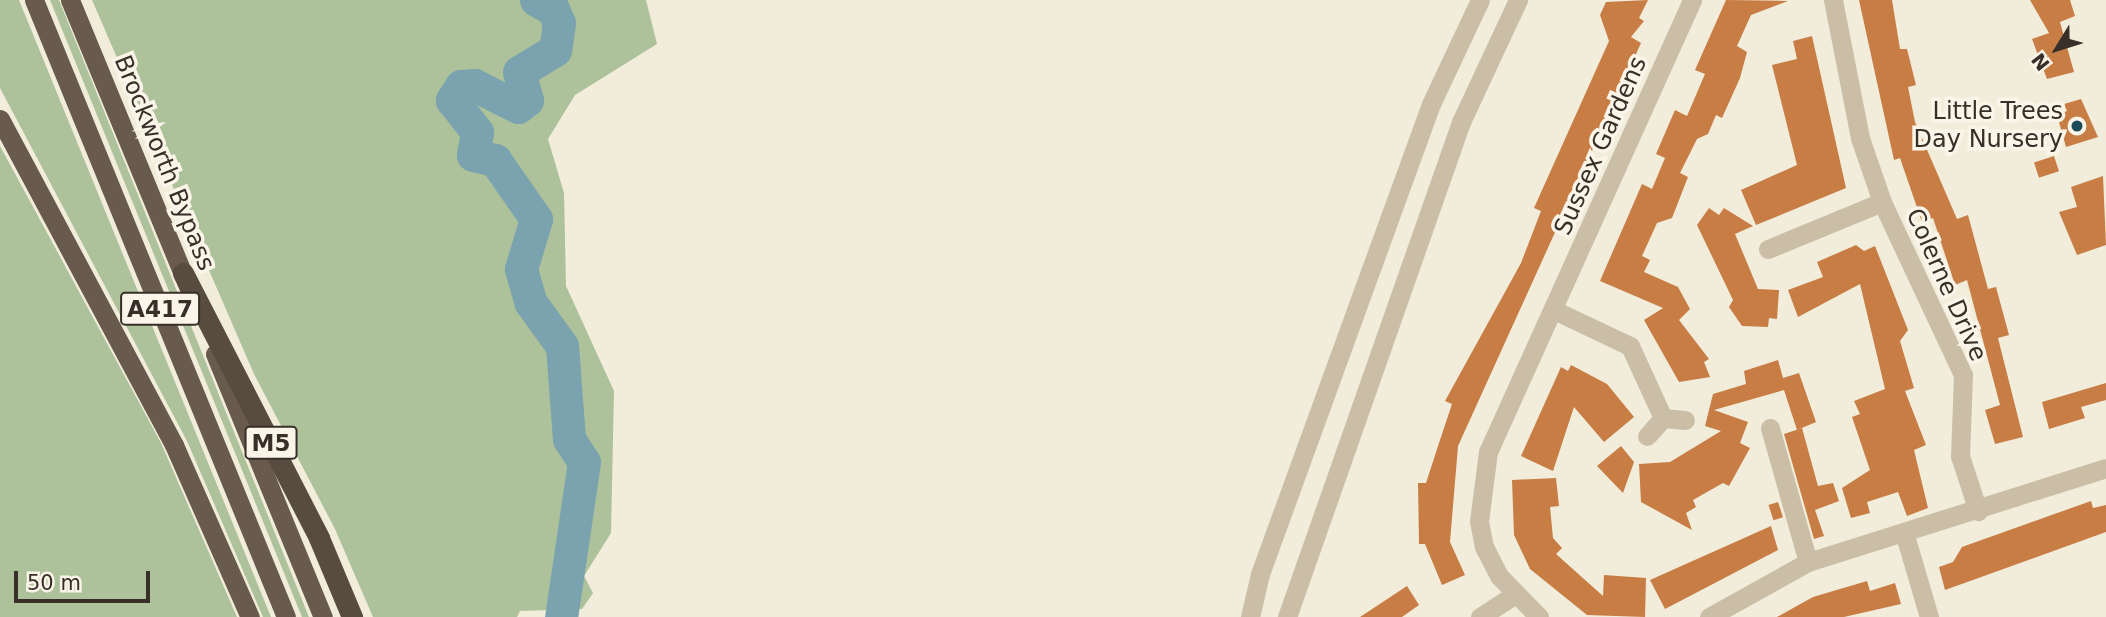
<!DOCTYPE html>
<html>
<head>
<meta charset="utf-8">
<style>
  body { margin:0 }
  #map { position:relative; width:2106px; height:617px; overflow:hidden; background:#f2ecdb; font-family:"DejaVu Sans",sans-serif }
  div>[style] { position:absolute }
  .green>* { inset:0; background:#adc19b }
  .river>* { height:33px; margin:-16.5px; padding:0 16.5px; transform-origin:16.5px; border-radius:16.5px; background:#7aa3af }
  .building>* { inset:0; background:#c77d44; transform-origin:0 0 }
  .minor>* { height:19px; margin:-9.5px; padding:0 9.5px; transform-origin:9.5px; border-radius:9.5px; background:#cabea7 }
  .tertiary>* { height:19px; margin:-9.5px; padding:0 9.5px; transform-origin:9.5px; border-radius:9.5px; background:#cabea7 }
  .trunk>* { height:19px; margin:-9.5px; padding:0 9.5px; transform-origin:9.5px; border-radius:9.5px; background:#685a4c }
  .motorway>* { height:21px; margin:-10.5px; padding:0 10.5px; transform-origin:10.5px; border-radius:10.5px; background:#584b3f }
  .dots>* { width:19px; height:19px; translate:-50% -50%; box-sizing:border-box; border:4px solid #faf5e8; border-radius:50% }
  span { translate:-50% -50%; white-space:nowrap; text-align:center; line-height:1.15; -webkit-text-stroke:7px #faf5e8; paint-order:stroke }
  .shield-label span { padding:2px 5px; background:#faf5e8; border:2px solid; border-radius:5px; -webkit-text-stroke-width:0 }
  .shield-label { font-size:23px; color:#372f28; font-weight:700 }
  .poi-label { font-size:24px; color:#372f28 }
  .right { translate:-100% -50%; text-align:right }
  .street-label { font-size:24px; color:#372f28 }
  .north { position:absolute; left:2022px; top:14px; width:70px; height:70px; -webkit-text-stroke:5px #faf5e8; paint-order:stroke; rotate:232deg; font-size:19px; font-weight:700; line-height:28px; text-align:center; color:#372f28 }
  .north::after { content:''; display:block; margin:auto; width:24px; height:32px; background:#372f28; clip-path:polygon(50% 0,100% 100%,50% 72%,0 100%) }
  .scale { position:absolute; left:14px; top:571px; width:136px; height:32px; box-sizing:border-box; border:4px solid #372f28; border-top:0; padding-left:9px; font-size:21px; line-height:24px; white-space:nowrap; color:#372f28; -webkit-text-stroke:5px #faf5e8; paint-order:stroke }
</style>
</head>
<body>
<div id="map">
  <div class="green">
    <div style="clip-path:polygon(0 0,19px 0,271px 617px,263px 617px,187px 441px,0 88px)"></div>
    <div style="clip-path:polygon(50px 0,59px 0,309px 617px,302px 617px)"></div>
    <div style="clip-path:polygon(92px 0,646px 0,657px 44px,575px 95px,548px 139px,564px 193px,566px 286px,614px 391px,611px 533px,584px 576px,593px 593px,582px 609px,520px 611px,517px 617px,373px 617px,335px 529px,254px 374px)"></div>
    <div style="clip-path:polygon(0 146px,161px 443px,237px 617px,0 617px)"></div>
  </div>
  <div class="river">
    <div style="left:536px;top:0;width:19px;rotate:28deg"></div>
    <div style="left:553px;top:9px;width:15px;rotate:67deg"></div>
    <div style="left:559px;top:23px;width:27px;rotate:98deg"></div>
    <div style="left:555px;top:50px;width:42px;rotate:148.6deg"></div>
    <div style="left:519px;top:72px;width:29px;rotate:74deg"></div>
    <div style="left:527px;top:100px;width:11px;rotate:142deg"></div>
    <div style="left:518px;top:107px;width:49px;rotate:-153.4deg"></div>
    <div style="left:474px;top:85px;width:13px;rotate:176deg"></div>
    <div style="left:461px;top:86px;width:17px;rotate:123deg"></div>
    <div style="left:452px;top:100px;width:41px;rotate:52deg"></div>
    <div style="left:477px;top:132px;width:23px;rotate:100deg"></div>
    <div style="left:473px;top:155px;width:23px;rotate:13deg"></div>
    <div style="left:495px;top:160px;width:72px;rotate:55.2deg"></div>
    <div style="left:536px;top:219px;width:52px;rotate:106.7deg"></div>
    <div style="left:521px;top:269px;width:35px;rotate:74deg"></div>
    <div style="left:531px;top:303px;width:53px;rotate:54.2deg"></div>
    <div style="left:562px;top:346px;width:93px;rotate:85.7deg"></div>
    <div style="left:569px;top:439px;width:27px;rotate:57deg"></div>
    <div style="left:584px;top:462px;width:157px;rotate:98.4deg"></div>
  </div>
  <div class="building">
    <div style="clip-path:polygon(1648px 0,1639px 18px,1644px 21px,1631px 37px,1641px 43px,1458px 446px,1450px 542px,1465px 575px,1442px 585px,1425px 544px,1419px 544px,1418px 483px,1426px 483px,1439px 443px,1452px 404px,1445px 401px,1521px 263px,1541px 211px,1534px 208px,1609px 41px,1600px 15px,1606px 2px)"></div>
    <div style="clip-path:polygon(1726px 0,1788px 1px,1751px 15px,1737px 46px,1747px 52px,1740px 78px,1722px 118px,1716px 115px,1708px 134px,1697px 139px,1680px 173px,1688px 177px,1672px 218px,1657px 223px,1642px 256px,1650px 260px,1644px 272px,1678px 287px,1690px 309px,1679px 320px,1709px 359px,1704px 362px,1710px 377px,1679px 382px,1644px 320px,1663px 308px,1600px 281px,1642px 184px,1652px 189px,1665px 158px,1656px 154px,1675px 110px,1687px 116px,1705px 74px,1695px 70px)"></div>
    <div style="clip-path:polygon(1859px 0,1892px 0,1900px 49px,1907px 49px,1916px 85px,1908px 87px,1915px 122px,1957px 219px,1968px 215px,1988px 289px,1996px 287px,2009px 335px,1998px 338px,2023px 437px,1995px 444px,1985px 410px,2000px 405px,1967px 280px,1955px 285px,1933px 218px,1922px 222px,1900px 158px,1894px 160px)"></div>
    <div style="clip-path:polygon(2030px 0,2070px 0,2075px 16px,2060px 22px,2074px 72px,2047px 79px,2032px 39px,2049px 33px)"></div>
    <div style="clip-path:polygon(1812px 36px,1846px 188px,1756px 225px,1741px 190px,1797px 165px,1772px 65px,1797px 59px,1793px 41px)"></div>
    <div style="clip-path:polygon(2081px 99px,2098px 137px,2066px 147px,2057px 115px,2067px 111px,2064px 104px)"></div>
    <div style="left:2054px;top:156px;width:16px;height:21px;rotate:72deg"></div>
    <div style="clip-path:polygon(2103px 176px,2106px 245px,2077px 255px,2059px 212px,2077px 207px,2071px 187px)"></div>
    <div style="clip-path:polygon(1709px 208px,1719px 215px,1724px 208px,1753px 226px,1735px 234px,1758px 289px,1779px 290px,1777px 319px,1769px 318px,1768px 327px,1742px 326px,1729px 307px,1733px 300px,1697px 225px)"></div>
    <div style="clip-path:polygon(1856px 245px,1864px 251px,1875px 246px,1908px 330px,1900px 341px,1914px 388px,1905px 391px,1926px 445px,1914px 450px,1928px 508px,1907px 516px,1898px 492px,1867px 502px,1870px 513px,1851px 518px,1842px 488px,1870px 470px,1852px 417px,1860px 414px,1854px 401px,1885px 389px,1860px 284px,1798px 317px,1788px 290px,1823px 277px,1817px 262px)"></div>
    <div style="clip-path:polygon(1778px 360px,1783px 378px,1799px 373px,1816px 422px,1797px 430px,1784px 390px,1714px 410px,1748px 422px,1740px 443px,1750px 448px,1729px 486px,1723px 483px,1693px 500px,1696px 507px,1686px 513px,1692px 530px,1641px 502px,1639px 464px,1670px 462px,1721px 431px,1705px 426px,1713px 394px,1746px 384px,1744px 371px)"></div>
    <div style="clip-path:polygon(1571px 365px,1607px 384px,1634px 417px,1604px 442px,1574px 407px,1553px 471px,1521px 456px,1561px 367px,1568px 371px)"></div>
    <div style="clip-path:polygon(2106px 383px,2106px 400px,2081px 407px,2085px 418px,2049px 429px,2042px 402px)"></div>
    <div style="clip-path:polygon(1802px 428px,1818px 486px,1833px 483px,1839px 501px,1815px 510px,1824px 536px,1814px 539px,1784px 434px)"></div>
    <div style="clip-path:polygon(1621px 446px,1634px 462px,1623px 493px,1597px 466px)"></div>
    <div style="clip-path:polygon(1556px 478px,1559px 506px,1550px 507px,1553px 538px,1562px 548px,1556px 554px,1603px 596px,1604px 575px,1646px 578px,1645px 617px,1587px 615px,1530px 569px,1514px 535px,1512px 480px)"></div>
    <div style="clip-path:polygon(2091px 501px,2093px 508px,2106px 505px,2106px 532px,1945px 590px,1939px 567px,1953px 562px,1962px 547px)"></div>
    <div style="left:1778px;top:502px;width:16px;height:10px;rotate:72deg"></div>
    <div style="clip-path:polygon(1771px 526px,1778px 550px,1665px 609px,1650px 580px)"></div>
    <div style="clip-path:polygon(1867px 581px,1870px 591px,1895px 583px,1901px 604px,1844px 617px,1777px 617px,1813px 597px)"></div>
    <div style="clip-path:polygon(1407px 586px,1419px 605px,1402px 617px,1360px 617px)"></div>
  </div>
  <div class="minor">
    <div style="left:1833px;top:0;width:141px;rotate:78.9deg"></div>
    <div style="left:1860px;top:138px;width:68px;rotate:71deg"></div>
    <div style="left:1882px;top:202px;width:191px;rotate:64.9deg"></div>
    <div style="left:1963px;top:375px;width:81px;rotate:92.1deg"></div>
    <div style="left:1960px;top:456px;width:58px;rotate:71.9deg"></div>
    <div style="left:1768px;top:249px;width:123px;rotate:-22.4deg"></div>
    <div style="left:1556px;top:311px;width:82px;rotate:25.3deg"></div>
    <div style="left:1630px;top:346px;width:79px;rotate:65.4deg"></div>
    <div style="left:1770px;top:428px;width:139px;rotate:74.2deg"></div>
    <div style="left:1647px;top:436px;width:24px;rotate:-48deg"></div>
    <div style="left:1663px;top:418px;width:22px;rotate:5deg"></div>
    <div style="left:1904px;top:532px;width:89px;rotate:73.6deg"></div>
    <div style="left:1480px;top:617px;width:40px;rotate:-32.9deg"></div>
    <div style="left:1539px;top:617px;width:57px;rotate:-134.3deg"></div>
    <div style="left:1499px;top:576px;width:33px;rotate:-117deg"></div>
    <div style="left:1484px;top:547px;width:26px;rotate:-101deg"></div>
    <div style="left:1479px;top:521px;width:70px;rotate:-82.6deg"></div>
    <div style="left:1488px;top:452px;width:496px;rotate:-65.7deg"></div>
    <div style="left:1709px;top:617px;width:113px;rotate:-29.1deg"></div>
    <div style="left:1808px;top:562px;width:312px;rotate:-17.5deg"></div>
  </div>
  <div class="tertiary">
    <div style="left:1250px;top:617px;width:44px;rotate:-76.9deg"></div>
    <div style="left:1260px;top:574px;width:500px;rotate:-70.01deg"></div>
    <div style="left:1431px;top:104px;width:115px;rotate:-64.8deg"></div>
    <div style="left:1287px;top:617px;width:525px;rotate:-70.63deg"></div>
    <div style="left:1461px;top:122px;width:135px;rotate:-65deg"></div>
  </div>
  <div class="trunk">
    <div style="left:34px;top:0;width:666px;rotate:67.78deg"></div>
    <div style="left:70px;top:0;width:310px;rotate:67.6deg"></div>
    <div style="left:0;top:119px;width:370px;rotate:61.9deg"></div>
    <div style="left:174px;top:445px;width:188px;rotate:66.2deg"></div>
    <div style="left:215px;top:354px;width:284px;rotate:67.7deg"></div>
  </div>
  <div class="motorway">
    <div style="left:183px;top:273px;width:298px;rotate:62.8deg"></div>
    <div style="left:319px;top:538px;width:86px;rotate:67.3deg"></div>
  </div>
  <div class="dots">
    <div style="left:2077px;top:126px;background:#1d4959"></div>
  </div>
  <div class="shield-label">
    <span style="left:160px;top:309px">A417</span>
    <span style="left:271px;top:443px">M5</span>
  </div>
  <div class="poi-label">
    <span class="right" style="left:2063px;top:126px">Little Trees<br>Day Nursery</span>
  </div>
  <div class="street-label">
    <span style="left:1601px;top:146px;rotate:-66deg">Sussex Gardens</span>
    <span style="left:164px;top:163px;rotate:68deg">Brockworth Bypass</span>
    <span style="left:1946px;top:285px;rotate:66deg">Colerne Drive</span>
  </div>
  <div class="north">N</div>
  <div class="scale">50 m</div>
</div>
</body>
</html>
